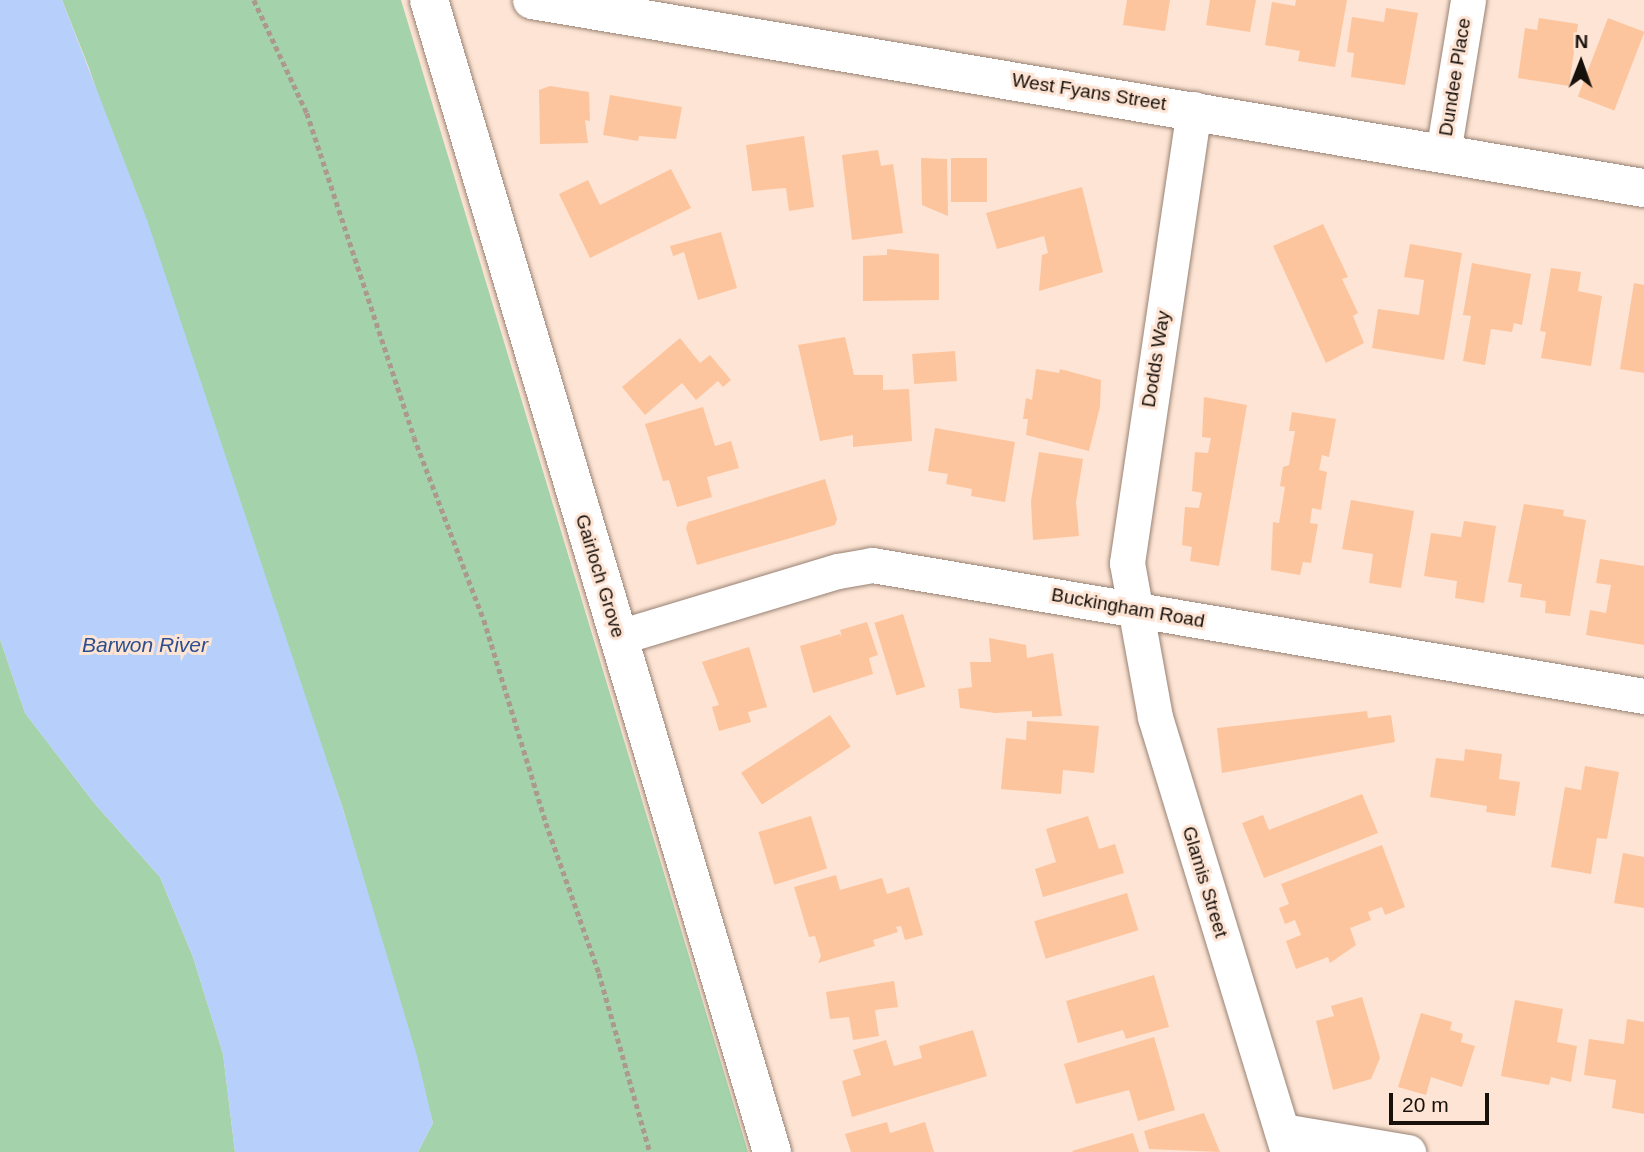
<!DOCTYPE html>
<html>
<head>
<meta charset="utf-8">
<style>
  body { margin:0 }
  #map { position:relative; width:1644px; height:1152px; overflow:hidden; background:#fde4d4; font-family:Arial,sans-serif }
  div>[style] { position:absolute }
  .green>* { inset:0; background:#a4d3ab }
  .water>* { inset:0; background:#b7d0fb }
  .building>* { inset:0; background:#fdc59d; transform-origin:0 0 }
  .path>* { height:4.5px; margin-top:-2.25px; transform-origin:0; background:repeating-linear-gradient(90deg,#ac998d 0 5px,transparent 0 8.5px) }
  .roads { filter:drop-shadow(0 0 2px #988274) drop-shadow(0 0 2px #988274) }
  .minor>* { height:35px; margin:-17.5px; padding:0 17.5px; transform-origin:17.5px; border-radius:17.5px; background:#fff }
  .tertiary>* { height:38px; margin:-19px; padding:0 19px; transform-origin:19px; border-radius:19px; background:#fff }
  span { translate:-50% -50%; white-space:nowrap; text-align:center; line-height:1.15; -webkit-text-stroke:6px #fde4d4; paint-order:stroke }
  .street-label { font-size:19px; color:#18100a }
  .water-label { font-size:21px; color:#2b4f8f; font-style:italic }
  .north { position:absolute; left:1546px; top:28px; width:70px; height:70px; -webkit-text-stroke:5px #fde4d4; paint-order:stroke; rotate:1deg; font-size:19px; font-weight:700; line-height:28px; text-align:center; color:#18100a }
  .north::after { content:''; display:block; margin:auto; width:24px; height:32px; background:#18100a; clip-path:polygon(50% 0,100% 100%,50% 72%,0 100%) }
  .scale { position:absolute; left:1389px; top:1093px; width:100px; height:32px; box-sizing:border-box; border:4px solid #18100a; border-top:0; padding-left:9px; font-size:21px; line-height:24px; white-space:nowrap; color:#18100a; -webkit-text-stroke:5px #fde4d4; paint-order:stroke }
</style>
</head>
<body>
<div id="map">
  <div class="green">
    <div style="clip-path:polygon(62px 0,401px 0,748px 1152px,418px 1152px,433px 1123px,343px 809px,89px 68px)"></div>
    <div style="clip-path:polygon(0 639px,25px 713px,95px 804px,160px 877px,193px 957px,223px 1054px,235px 1152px,0 1152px)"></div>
  </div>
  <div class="water">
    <div style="clip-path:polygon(0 0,62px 0,147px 220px,343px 809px,417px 1056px,433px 1123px,418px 1152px,235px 1152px,223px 1054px,193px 957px,160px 877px,95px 804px,25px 713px,0 639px)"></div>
  </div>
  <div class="building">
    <div style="clip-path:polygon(1127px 0,1170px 0,1165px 31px,1123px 25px)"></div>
    <div style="clip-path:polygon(1210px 0,1256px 0,1250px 32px,1206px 25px)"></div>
    <div style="clip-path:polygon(1296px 0,1347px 0,1335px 67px,1298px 61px,1300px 51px,1265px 45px,1272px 2px,1295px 6px)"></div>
    <div style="clip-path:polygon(1386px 8px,1418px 13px,1405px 85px,1351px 77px,1354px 53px,1347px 52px,1352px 17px,1384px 22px)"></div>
    <div style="clip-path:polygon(1539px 18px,1578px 24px,1569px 86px,1518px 78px,1525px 28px,1537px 30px)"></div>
    <div style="left:1608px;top:18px;width:39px;height:84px;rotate:21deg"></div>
    <div style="clip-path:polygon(550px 86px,589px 92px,590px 121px,585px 120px,588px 143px,540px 144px,539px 90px)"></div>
    <div style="clip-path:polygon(610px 95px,682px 107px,676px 139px,639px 136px,638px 141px,603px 135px)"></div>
    <div style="clip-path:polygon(804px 136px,814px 207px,789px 211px,786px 188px,752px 191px,746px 145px)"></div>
    <div style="clip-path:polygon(878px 150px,881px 166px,893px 164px,903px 233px,852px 240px,842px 155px)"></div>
    <div style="clip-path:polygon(921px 158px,947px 159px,948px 216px,922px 205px)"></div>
    <div style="left:951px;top:158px;width:36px;height:44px"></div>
    <div style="clip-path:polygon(671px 169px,691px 208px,590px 258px,559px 194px,588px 180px,600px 205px)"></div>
    <div style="clip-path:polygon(1082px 187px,1103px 272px,1039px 291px,1042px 255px,1048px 253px,1044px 236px,997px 249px,986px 213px)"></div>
    <div style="clip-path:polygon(1323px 224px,1348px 277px,1342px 279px,1358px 313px,1353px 316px,1364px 343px,1326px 363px,1273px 246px)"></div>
    <div style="clip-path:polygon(721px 232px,737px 288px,698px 300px,684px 252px,673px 256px,670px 246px)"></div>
    <div style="clip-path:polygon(1410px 244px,1462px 253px,1444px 360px,1372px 348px,1378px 309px,1419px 315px,1424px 280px,1404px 277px)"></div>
    <div style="clip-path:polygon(887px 249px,939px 254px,939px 300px,863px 301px,863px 256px,887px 255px)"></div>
    <div style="clip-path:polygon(1472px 263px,1531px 274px,1522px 325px,1514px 323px,1512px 332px,1491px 329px,1485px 365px,1463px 361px,1471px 316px,1463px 315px)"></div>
    <div style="clip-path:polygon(1551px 268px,1581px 272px,1578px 291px,1602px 296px,1591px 366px,1541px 358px,1546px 332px,1540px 331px)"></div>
    <div style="clip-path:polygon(1634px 283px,1644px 285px,1644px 373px,1620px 369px)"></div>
    <div style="clip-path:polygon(845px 337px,854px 375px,883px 375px,883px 390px,909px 389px,912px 441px,853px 447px,853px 435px,820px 441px,798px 345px)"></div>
    <div style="clip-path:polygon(680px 338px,700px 363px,710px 355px,731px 380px,723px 387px,718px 381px,696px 400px,682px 383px,645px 415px,622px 387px)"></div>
    <div style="left:955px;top:351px;width:30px;height:43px;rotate:86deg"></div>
    <div style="clip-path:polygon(1036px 369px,1059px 373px,1060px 369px,1101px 380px,1100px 407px,1089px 451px,1026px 435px,1028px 419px,1023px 419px,1026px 398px,1032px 400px)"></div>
    <div style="clip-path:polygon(1204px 397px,1247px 405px,1219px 566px,1190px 561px,1192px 547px,1182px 545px,1185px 507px,1199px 508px,1202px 493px,1192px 491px,1195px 452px,1208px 453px,1211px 438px,1202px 437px)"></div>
    <div style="clip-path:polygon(703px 407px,715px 446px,731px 441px,739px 468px,707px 477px,712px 497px,677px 507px,669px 480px,663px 481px,645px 424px)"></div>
    <div style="clip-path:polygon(1292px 412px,1336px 419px,1329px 457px,1322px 455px,1319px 470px,1327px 472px,1321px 510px,1312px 508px,1310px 523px,1318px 524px,1311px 563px,1303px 562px,1300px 575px,1271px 570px,1273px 522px,1279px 523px,1285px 487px,1280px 486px,1283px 467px,1289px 465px,1295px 431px,1289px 431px)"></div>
    <div style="clip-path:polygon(935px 428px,1015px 442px,1005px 502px,971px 496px,972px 489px,946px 484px,948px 474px,928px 471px)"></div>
    <div style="clip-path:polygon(1039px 452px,1083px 459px,1076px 502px,1079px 536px,1033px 540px,1031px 501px)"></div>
    <div style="clip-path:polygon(825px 479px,837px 519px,835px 525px,697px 565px,686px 528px,688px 522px)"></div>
    <div style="clip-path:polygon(1351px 500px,1414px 511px,1401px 588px,1369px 583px,1373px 554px,1342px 549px)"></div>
    <div style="clip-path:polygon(1524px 504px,1564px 510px,1563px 516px,1586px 520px,1570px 616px,1545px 613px,1546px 601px,1520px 597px,1522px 584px,1508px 582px)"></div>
    <div style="clip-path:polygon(1464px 521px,1496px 526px,1484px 603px,1455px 598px,1457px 581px,1424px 576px,1431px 533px,1461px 537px)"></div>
    <div style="clip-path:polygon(1600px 559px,1644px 566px,1644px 645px,1586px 635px,1590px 610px,1606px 613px,1611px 585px,1596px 583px)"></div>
    <div style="left:903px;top:614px;width:76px;height:30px;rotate:73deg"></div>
    <div style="clip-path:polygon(867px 622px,878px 655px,869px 658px,873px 674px,813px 693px,800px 646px,840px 634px,842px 638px,840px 630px)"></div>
    <div style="clip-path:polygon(989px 638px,1026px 645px,1027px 658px,1053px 653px,1062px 716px,1032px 717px,1032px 711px,995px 713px,960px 708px,958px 689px,972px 687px,970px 662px,991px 662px)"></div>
    <div style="clip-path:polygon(749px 647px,767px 707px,748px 712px,751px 722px,719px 731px,712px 707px,719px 705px,702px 662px)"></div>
    <div style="clip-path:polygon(1367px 711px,1368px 718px,1391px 715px,1395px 742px,1222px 773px,1217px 728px)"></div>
    <div style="left:830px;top:715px;width:38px;height:106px;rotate:57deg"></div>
    <div style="clip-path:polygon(1027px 721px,1099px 726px,1094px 773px,1063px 770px,1061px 794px,1001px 789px,1006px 738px,1026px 740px)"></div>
    <div style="clip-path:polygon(1465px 749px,1502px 754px,1499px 779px,1520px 782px,1515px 816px,1486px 812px,1487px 806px,1430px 797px,1436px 758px,1464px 761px)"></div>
    <div style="clip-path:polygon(1585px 766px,1619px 772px,1607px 839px,1597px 838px,1591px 874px,1551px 867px,1565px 787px,1581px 790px)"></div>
    <div style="clip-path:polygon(1362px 794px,1378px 833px,1264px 878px,1242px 823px,1263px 815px,1269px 830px)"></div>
    <div style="left:811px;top:816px;width:55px;height:55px;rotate:73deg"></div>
    <div style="clip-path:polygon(1088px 816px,1099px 849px,1115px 844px,1124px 873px,1043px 897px,1035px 869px,1056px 862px,1046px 829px)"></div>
    <div style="clip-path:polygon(1382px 845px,1405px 907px,1385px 915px,1382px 907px,1368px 912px,1371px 920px,1350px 928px,1356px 945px,1330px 963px,1328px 957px,1296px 969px,1286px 941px,1301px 935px,1295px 920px,1285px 924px,1279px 908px,1289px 904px,1281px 884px)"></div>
    <div style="clip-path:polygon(1623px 853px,1644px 857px,1644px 908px,1614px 903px)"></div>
    <div style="clip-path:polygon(836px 875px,840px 890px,882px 878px,887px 894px,909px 887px,923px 935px,905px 940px,901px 926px,896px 927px,898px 932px,873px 940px,875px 946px,818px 963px,821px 956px,815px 936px,809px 937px,794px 887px)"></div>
    <div style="left:1127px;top:893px;width:39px;height:97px;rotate:73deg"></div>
    <div style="clip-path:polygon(1154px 975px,1169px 1027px,1126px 1039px,1123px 1030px,1078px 1043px,1066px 1001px)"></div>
    <div style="clip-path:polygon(894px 981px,898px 1007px,875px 1010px,879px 1036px,853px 1040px,849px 1017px,830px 1019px,826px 992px)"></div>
    <div style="clip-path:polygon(1362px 997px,1380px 1058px,1371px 1079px,1333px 1090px,1316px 1021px,1334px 1016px,1331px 1006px)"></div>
    <div style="clip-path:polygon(1515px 1000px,1563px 1009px,1557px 1042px,1577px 1046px,1571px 1082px,1551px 1077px,1549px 1085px,1501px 1076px)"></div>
    <div style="clip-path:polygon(1421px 1013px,1452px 1022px,1450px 1030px,1463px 1034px,1461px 1042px,1475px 1046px,1462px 1087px,1431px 1077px,1426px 1095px,1398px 1087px)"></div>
    <div style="clip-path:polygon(1627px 1019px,1644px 1022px,1644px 1114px,1612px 1108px,1616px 1080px,1584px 1075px,1589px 1039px,1624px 1044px)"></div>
    <div style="clip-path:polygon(973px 1030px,987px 1076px,852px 1117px,842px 1081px,861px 1075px,853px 1050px,886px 1040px,894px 1066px,922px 1058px,919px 1046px)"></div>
    <div style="clip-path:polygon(1154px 1037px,1175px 1110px,1138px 1121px,1129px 1090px,1076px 1104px,1064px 1064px)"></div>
    <div style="clip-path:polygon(1204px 1113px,1220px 1152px,1149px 1149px,1144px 1131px)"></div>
    <div style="clip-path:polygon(887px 1122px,890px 1133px,925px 1122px,934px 1152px,851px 1152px,845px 1134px)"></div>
    <div style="clip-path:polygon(1133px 1133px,1139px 1152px,1073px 1152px,1072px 1151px)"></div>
  </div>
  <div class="path">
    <div style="left:254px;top:0;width:125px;rotate:64.9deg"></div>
    <div style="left:307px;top:113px;width:341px;rotate:71.7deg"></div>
    <div style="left:414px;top:437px;width:196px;rotate:69.1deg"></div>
    <div style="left:484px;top:620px;width:212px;rotate:73deg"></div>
    <div style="left:546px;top:823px;width:159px;rotate:70.5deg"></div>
    <div style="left:599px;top:973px;width:186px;rotate:74.1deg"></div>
  </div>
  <div class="roads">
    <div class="minor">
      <div style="left:1194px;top:109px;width:459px;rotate:98.4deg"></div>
      <div style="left:1127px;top:563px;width:157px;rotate:79.7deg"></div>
      <div style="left:1155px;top:717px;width:455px;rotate:73deg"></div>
      <div style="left:1443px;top:153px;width:155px;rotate:-80.7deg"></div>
      <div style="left:619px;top:637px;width:229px;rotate:-16.8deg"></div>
      <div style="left:838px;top:571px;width:35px;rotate:-10deg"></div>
      <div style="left:872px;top:565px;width:783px;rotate:9.63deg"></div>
      <div style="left:1282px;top:1131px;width:128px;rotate:9.5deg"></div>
    </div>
    <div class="tertiary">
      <div style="left:429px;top:0;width:1202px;rotate:73.42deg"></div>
      <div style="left:532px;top:0;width:1128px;rotate:9.6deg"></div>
    </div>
  </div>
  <div class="street-label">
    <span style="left:1455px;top:77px;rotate:-81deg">Dundee Place</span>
    <span style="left:1089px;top:92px;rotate:9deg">West Fyans Street</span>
    <span style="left:1156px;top:359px;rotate:-81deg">Dodds Way</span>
    <span style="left:600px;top:576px;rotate:73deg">Gairloch Grove</span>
    <span style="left:1128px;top:608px;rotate:10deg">Buckingham Road</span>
    <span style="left:1205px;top:882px;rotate:73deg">Glamis Street</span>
  </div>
  <div class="water-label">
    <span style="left:145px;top:645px">Barwon River</span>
  </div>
  <div class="north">N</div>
  <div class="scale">20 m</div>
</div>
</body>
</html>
